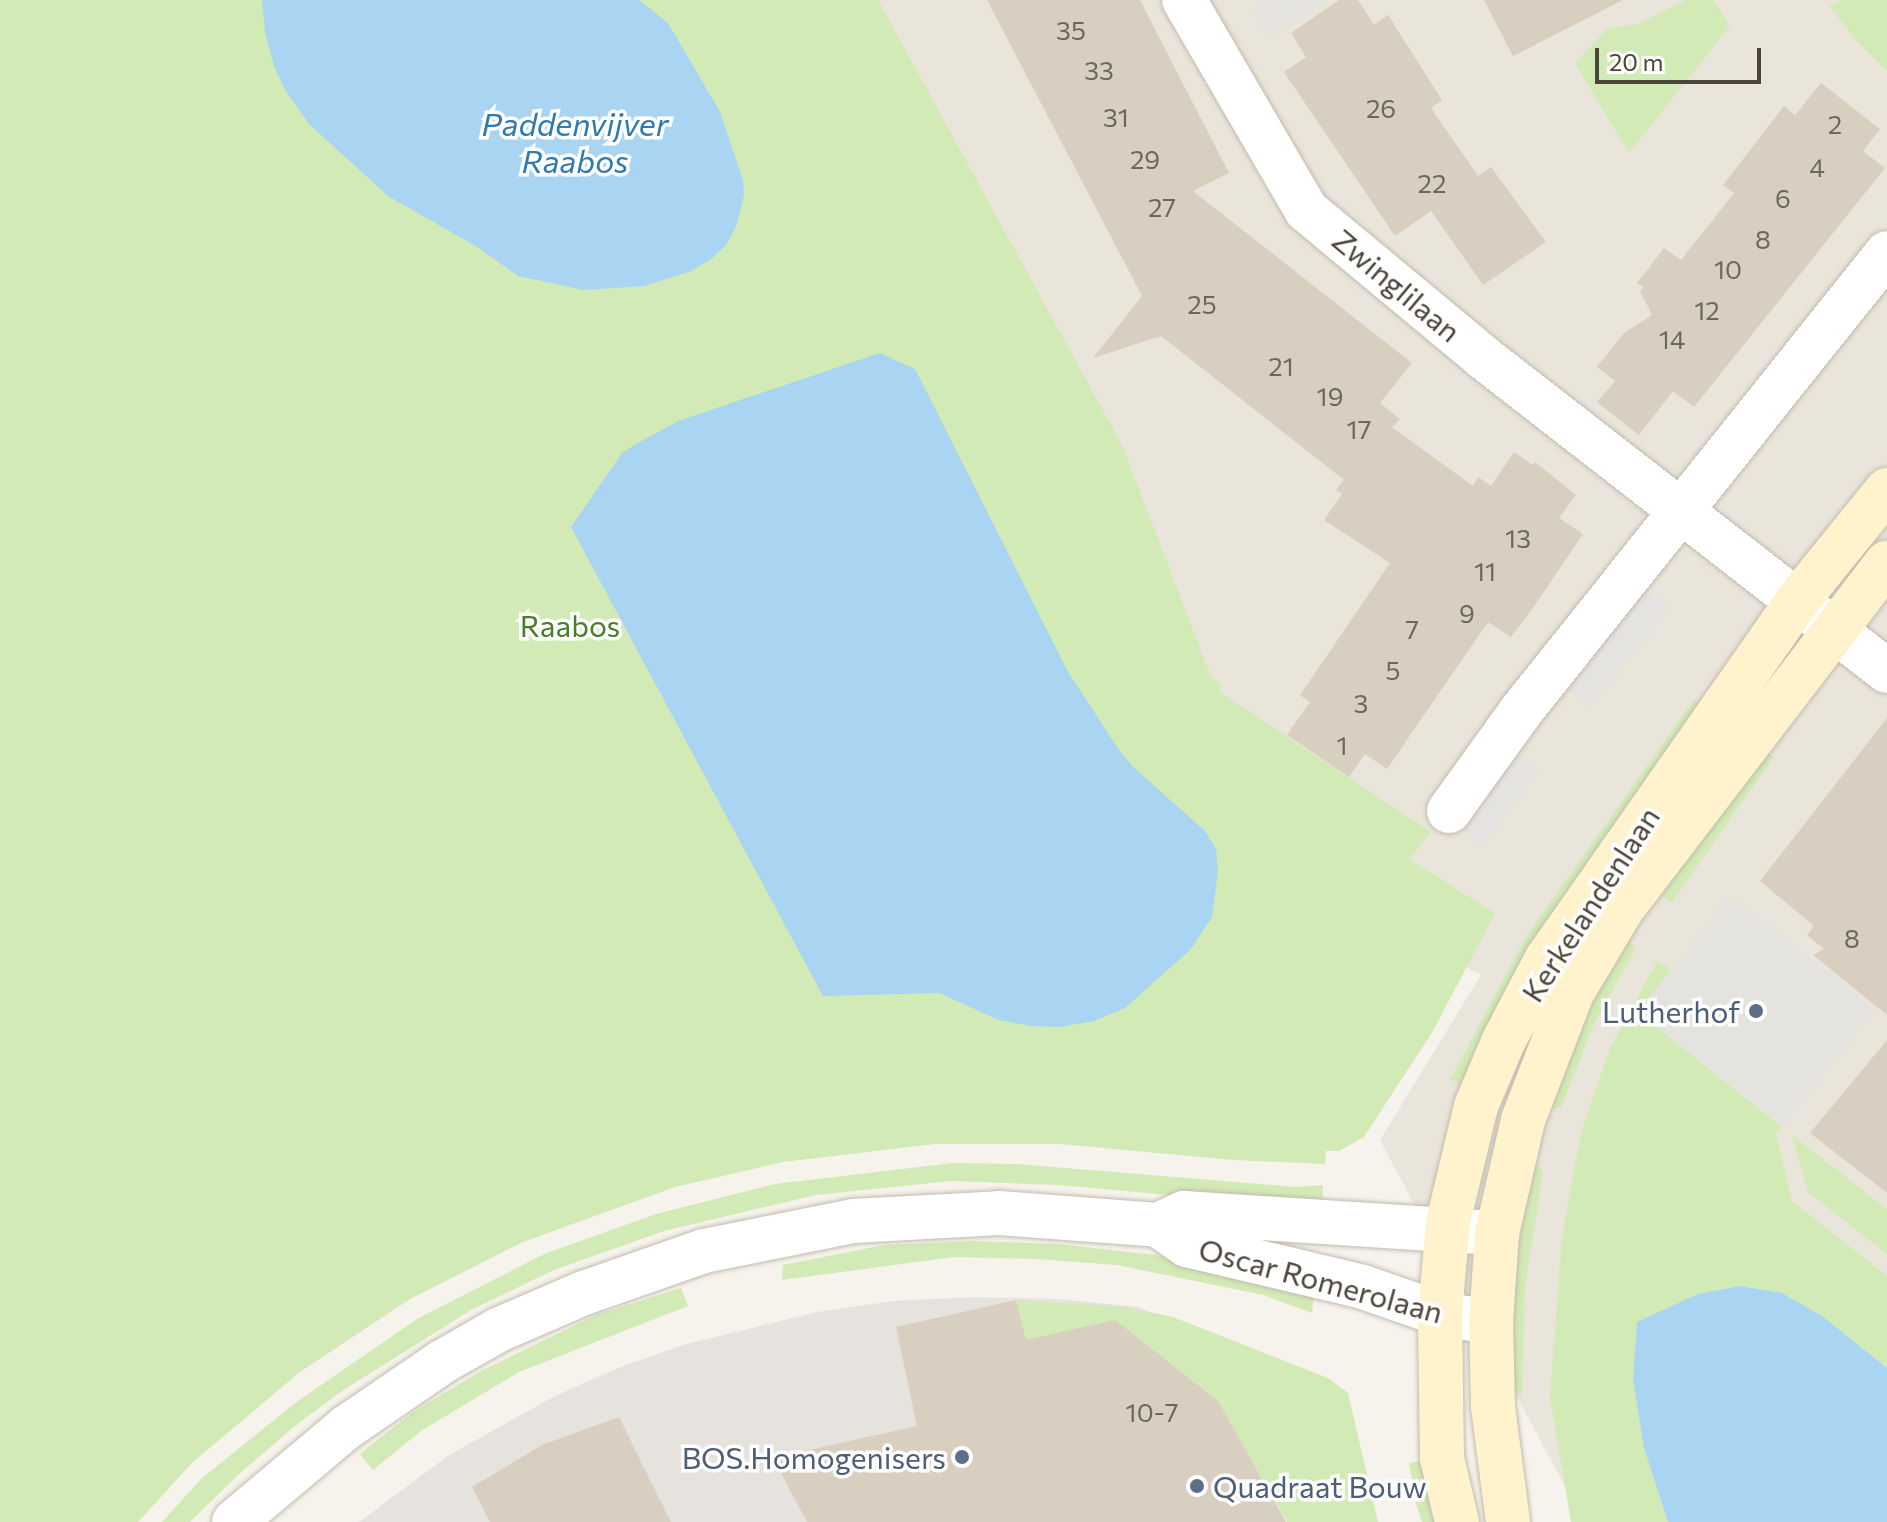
<!DOCTYPE html>
<html>
<head>
<meta charset="utf-8">
<style>
  body { margin:0 }
  #map { position:relative; width:1887px; height:1522px; overflow:hidden; background:#f6f3ec; font-family:Commissioner,sans-serif }
  div>[style] { position:absolute }
  .residential>* { inset:0; background:#eae5da }
  .industrial>* { inset:0; background:#e6e2dd }
  .green>* { inset:0; background:#d2eab5; transform-origin:0 0 }
  .parking>* { inset:0; background:#e5e3e0; transform-origin:0 0 }
  .water>* { inset:0; background:#a9d4f2 }
  .building>* { inset:0; background:#d8cfc1 }
  .roads { filter:drop-shadow(0 0 2px #c2bbae) drop-shadow(0 0 2px #c2bbae) }
  .street>* { height:44px; margin:-22px; padding:0 22px; transform-origin:22px; border-radius:22px; background:#fff }
  .secondary>* { height:44px; margin:-22px; padding:0 22px; transform-origin:22px; border-radius:22px; background:#fff3cd }
  .dots>* { width:22px; height:22px; translate:-50% -50%; box-sizing:border-box; border:4px solid #fff; border-radius:50% }
  span { translate:-50% -50%; white-space:nowrap; text-align:center; line-height:1.15; -webkit-text-stroke:7px #fff; paint-order:stroke }
  .number-label { font-size:26px; color:#6e675b }
  .number-label span { -webkit-text-stroke-width:0 }
  .street-label { font-size:30px; color:#4b4439 }
  .park-label { font-size:30px; color:#4a7f2a }
  .service-label { font-size:30px; color:#4e5e75 }
  .right { translate:-100% -50%; text-align:right }
  .left { translate:0 -50%; text-align:left }
  .water-label { font-size:32px; color:#2e7ab2; font-style:italic }
  .scale { position:absolute; left:1595px; top:48px; width:166px; height:36px; box-sizing:border-box; border:4px solid #4b4439; border-top:0; padding-left:10px; font-size:24px; line-height:28px; white-space:nowrap; color:#4b4439; -webkit-text-stroke:6px #fff; paint-order:stroke }
</style>
</head>
<body>
<div id="map">
  <div class="residential">
    <div style="clip-path:polygon(809px 0,1887px 0,1887px 1522px,1584px 1522px,1380px 1140px,1481px 975px,1121px 786px)"></div>
  </div>
  <div class="industrial">
    <div style="clip-path:polygon(974px 1297px,1056px 1299px,1139px 1307px,1177px 1325px,1286px 1522px,359px 1522px,448px 1456px,551px 1398px,618px 1368px,683px 1345px,817px 1312px,894px 1301px)"></div>
  </div>
  <div class="green">
    <div style="clip-path:polygon(0 0,878px 0,1123px 447px,1211px 677px,1221px 684px,1220px 692px,1431px 832px,1409px 859px,1495px 913px,1433px 1031px,1364px 1137px,1339px 1151px,1326px 1151px,1325px 1164px,1234px 1160px,1060px 1144px,935px 1144px,783px 1162px,675px 1187px,523px 1242px,410px 1299px,300px 1372px,193px 1462px,138px 1522px,0 1522px)"></div>
    <div style="clip-path:polygon(1686px 0,1713px 0,1730px 26px,1629px 153px,1575px 63px,1607px 29px,1638px 24px)"></div>
    <div style="clip-path:polygon(1842px 0,1887px 0,1887px 71px,1856px 40px,1829px 6px)"></div>
    <div style="clip-path:polygon(1694px 700px,1705px 702px,1469px 1087px,1450px 1080px,1527px 935px)"></div>
    <div style="left:1764px;top:750px;width:12px;height:178px;rotate:35deg"></div>
    <div style="clip-path:polygon(1626px 939px,1636px 948px,1594px 1024px,1561px 1108px,1544px 1108px,1591px 1001px)"></div>
    <div style="clip-path:polygon(1658px 960px,1671px 970px,1638px 1012px,1782px 1127px,1776px 1134px,1792px 1201px,1887px 1276px,1887px 1368px,1822px 1316px,1781px 1293px,1740px 1286px,1698px 1294px,1637px 1322px,1633px 1380px,1644px 1448px,1668px 1522px,1571px 1522px,1550px 1397px,1562px 1236px,1581px 1133px,1610px 1048px)"></div>
    <div style="clip-path:polygon(1792px 1135px,1887px 1209px,1887px 1254px,1808px 1192px)"></div>
    <div style="clip-path:polygon(953px 1163px,1017px 1164px,1296px 1187px,1323px 1185px,1322px 1204px,1246px 1202px,1059px 1185px,951px 1181px,816px 1195px,664px 1231px,554px 1270px,471px 1310px,342px 1391px,296px 1425px,238px 1475px,190px 1522px,162px 1522px,202px 1478px,298px 1401px,417px 1319px,544px 1254px,656px 1214px,775px 1184px)"></div>
    <div style="clip-path:polygon(1529px 1163px,1543px 1170px,1525px 1288px,1522px 1394px,1512px 1393px,1511px 1310px)"></div>
    <div style="clip-path:polygon(973px 1241px,1058px 1244px,1156px 1255px,1314px 1293px,1312px 1313px,1263px 1295px,1117px 1265px,1036px 1259px,954px 1257px,782px 1280px,783px 1265px,884px 1245px)"></div>
    <div style="clip-path:polygon(681px 1288px,688px 1306px,519px 1372px,421px 1431px,373px 1470px,360px 1454px,413px 1412px,481px 1371px,596px 1315px)"></div>
    <div style="clip-path:polygon(1016px 1300px,1125px 1307px,1173px 1317px,1328px 1378px,1348px 1393px,1378px 1522px,1287px 1522px,1216px 1399px,1115px 1320px,1045px 1336px,1027px 1344px)"></div>
    <div style="clip-path:polygon(1431px 1459px,1444px 1522px,1422px 1522px,1416px 1504px,1409px 1463px)"></div>
  </div>
  <div class="parking">
    <div style="clip-path:polygon(1269px 0,1325px 0,1270px 38px,1252px 11px)"></div>
    <div style="left:1646px;top:588px;width:31px;height:127px;rotate:38deg"></div>
    <div style="left:1519px;top:752px;width:29px;height:97px;rotate:38deg"></div>
    <div style="left:1730px;top:895px;width:185px;height:149px;rotate:38deg"></div>
  </div>
  <div class="water">
    <div style="clip-path:polygon(262px 0,639px 0,668px 23px,720px 112px,743px 180px,744px 195px,736px 227px,726px 245px,710px 260px,691px 271px,644px 286px,584px 290px,518px 276px,479px 248px,388px 196px,309px 124px,284px 88px,274px 66px,265px 32px)"></div>
    <div style="clip-path:polygon(880px 353px,915px 369px,1068px 672px,1117px 747px,1132px 766px,1205px 831px,1216px 849px,1218px 871px,1212px 917px,1190px 950px,1125px 1008px,1094px 1021px,1060px 1027px,1031px 1026px,999px 1020px,939px 993px,823px 996px,571px 527px,622px 453px,645px 439px,678px 421px)"></div>
    <div style="clip-path:polygon(1740px 1286px,1782px 1293px,1822px 1316px,1887px 1368px,1887px 1522px,1668px 1522px,1644px 1448px,1633px 1380px,1637px 1322px,1698px 1294px)"></div>
  </div>
  <div class="building">
    <div style="clip-path:polygon(987px 0,1140px 0,1229px 173px,1193px 191px,1412px 363px,1380px 403px,1400px 419px,1392px 427px,1473px 486px,1478px 477px,1491px 486px,1514px 452px,1533px 465px,1535px 462px,1576px 495px,1559px 518px,1583px 534px,1533px 608px,1511px 637px,1488px 622px,1387px 769px,1365px 754px,1349px 777px,1287px 735px,1310px 702px,1300px 695px,1390px 563px,1324px 520px,1342px 494px,1336px 490px,1344px 480px,1161px 336px,1093px 358px,1142px 296px)"></div>
    <div style="clip-path:polygon(1339px 0,1358px 0,1374px 25px,1388px 15px,1442px 100px,1431px 108px,1478px 176px,1491px 167px,1546px 242px,1483px 285px,1431px 211px,1395px 236px,1284px 72px,1306px 57px,1291px 33px)"></div>
    <div style="clip-path:polygon(1484px 0,1623px 0,1513px 56px)"></div>
    <div style="clip-path:polygon(1821px 83px,1880px 129px,1863px 151px,1885px 168px,1694px 407px,1673px 391px,1639px 435px,1597px 402px,1615px 381px,1597px 367px,1624px 333px,1652px 315px,1640px 291px,1643px 287px,1637px 283px,1664px 248px,1681px 260px,1734px 193px,1723px 185px,1784px 106px,1795px 115px)"></div>
    <div style="clip-path:polygon(1887px 718px,1887px 1015px,1813px 955px,1824px 949px,1807px 935px,1814px 926px,1760px 881px)"></div>
    <div style="clip-path:polygon(1887px 1040px,1887px 1193px,1810px 1133px)"></div>
    <div style="clip-path:polygon(1016px 1300px,1026px 1340px,1115px 1320px,1218px 1401px,1286px 1522px,807px 1522px,773px 1458px,917px 1426px,896px 1327px)"></div>
    <div style="clip-path:polygon(619px 1417px,671px 1522px,490px 1522px,472px 1487px,542px 1445px)"></div>
  </div>
  <div class="roads">
    <div class="street">
      <div style="left:1184px;top:0;width:243px;rotate:59.8deg"></div>
      <div style="left:1306px;top:210px;width:231px;rotate:39.7deg"></div>
      <div style="left:1484px;top:358px;width:510px;rotate:37.84deg"></div>
      <div style="left:1449px;top:811px;width:123px;rotate:-54.2deg"></div>
      <div style="left:1521px;top:711px;width:586px;rotate:-51.37deg"></div>
      <div style="left:1158px;top:1225px;width:29px;rotate:-25deg"></div>
      <div style="left:1184px;top:1213px;width:314px;rotate:3.7deg"></div>
      <div style="left:234px;top:1522px;width:148px;rotate:-40.1deg"></div>
      <div style="left:347px;top:1427px;width:115px;rotate:-34.4deg"></div>
      <div style="left:442px;top:1362px;width:64px;rotate:-29.7deg"></div>
      <div style="left:498px;top:1330px;width:94px;rotate:-23.3deg"></div>
      <div style="left:584px;top:1293px;width:127px;rotate:-19.3deg"></div>
      <div style="left:704px;top:1251px;width:152px;rotate:-11.4deg"></div>
      <div style="left:853px;top:1221px;width:146px;rotate:-3.1deg"></div>
      <div style="left:999px;top:1213px;width:159px;rotate:4.3deg"></div>
      <div style="left:1158px;top:1225px;width:35px;rotate:35deg"></div>
      <div style="left:1187px;top:1245px;width:181px;rotate:13.4deg"></div>
      <div style="left:1363px;top:1287px;width:82px;rotate:19.3deg"></div>
      <div style="left:1440px;top:1314px;width:52px;rotate:8.9deg"></div>
    </div>
    <div class="secondary">
      <div style="left:1457px;top:1522px;width:66px;rotate:-103.2deg"></div>
      <div style="left:1442px;top:1458px;width:144px;rotate:-90.8deg"></div>
      <div style="left:1440px;top:1314px;width:92px;rotate:-85deg"></div>
      <div style="left:1448px;top:1222px;width:119px;rotate:-76.4deg"></div>
      <div style="left:1476px;top:1106px;width:69px;rotate:-67.1deg"></div>
      <div style="left:1503px;top:1042px;width:93px;rotate:-62.3deg"></div>
      <div style="left:1546px;top:960px;width:438px;rotate:-55deg"></div>
      <div style="left:1797px;top:601px;width:143px;rotate:-51deg"></div>
      <div style="left:1508px;top:1522px;width:116px;rotate:-97.4deg"></div>
      <div style="left:1493px;top:1407px;width:85px;rotate:-91.3deg"></div>
      <div style="left:1491px;top:1322px;width:89px;rotate:-86.1deg"></div>
      <div style="left:1497px;top:1233px;width:116px;rotate:-77deg"></div>
      <div style="left:1523px;top:1120px;width:136px;rotate:-68.9deg"></div>
      <div style="left:1572px;top:993px;width:98px;rotate:-59.2deg"></div>
      <div style="left:1622px;top:909px;width:436px;rotate:-52.6deg"></div>
    </div>
  </div>
  <div class="dots">
    <div style="left:1756px;top:1011px;background:#5c6f8a"></div>
    <div style="left:962px;top:1457px;background:#5c6f8a"></div>
    <div style="left:1197px;top:1486px;background:#5c6f8a"></div>
  </div>
  <div class="number-label">
    <span style="left:1071px;top:30px">35</span>
    <span style="left:1099px;top:70px">33</span>
    <span style="left:1381px;top:108px">26</span>
    <span style="left:1116px;top:117px">31</span>
    <span style="left:1835px;top:124px">2</span>
    <span style="left:1145px;top:159px">29</span>
    <span style="left:1817px;top:167px">4</span>
    <span style="left:1432px;top:183px">22</span>
    <span style="left:1783px;top:198px">6</span>
    <span style="left:1162px;top:207px">27</span>
    <span style="left:1763px;top:239px">8</span>
    <span style="left:1728px;top:269px">10</span>
    <span style="left:1202px;top:304px">25</span>
    <span style="left:1707px;top:310px">12</span>
    <span style="left:1672px;top:339px">14</span>
    <span style="left:1281px;top:366px">21</span>
    <span style="left:1330px;top:396px">19</span>
    <span style="left:1359px;top:429px">17</span>
    <span style="left:1518px;top:538px">13</span>
    <span style="left:1485px;top:571px">11</span>
    <span style="left:1467px;top:613px">9</span>
    <span style="left:1412px;top:629px">7</span>
    <span style="left:1393px;top:670px">5</span>
    <span style="left:1361px;top:703px">3</span>
    <span style="left:1342px;top:745px">1</span>
    <span style="left:1852px;top:938px">8</span>
    <span style="left:1152px;top:1412px">10-7</span>
  </div>
  <div class="street-label">
    <span style="left:1397px;top:285px;rotate:40deg">Zwinglilaan</span>
    <span style="left:1590px;top:904px;rotate:-57deg">Kerkelandenlaan</span>
    <span style="left:1321px;top:1280px;rotate:15deg">Oscar Romerolaan</span>
  </div>
  <div class="park-label">
    <span style="left:570px;top:625px">Raabos</span>
  </div>
  <div class="service-label">
    <span class="right" style="left:1740px;top:1011px">Lutherhof</span>
    <span class="right" style="left:946px;top:1457px">BOS.Homogenisers</span>
    <span class="left" style="left:1213px;top:1486px">Quadraat Bouw</span>
  </div>
  <div class="water-label">
    <span style="left:575px;top:142px">Paddenvijver<br>Raabos</span>
  </div>
  <div class="scale">20 m</div>
</div>
</body>
</html>
